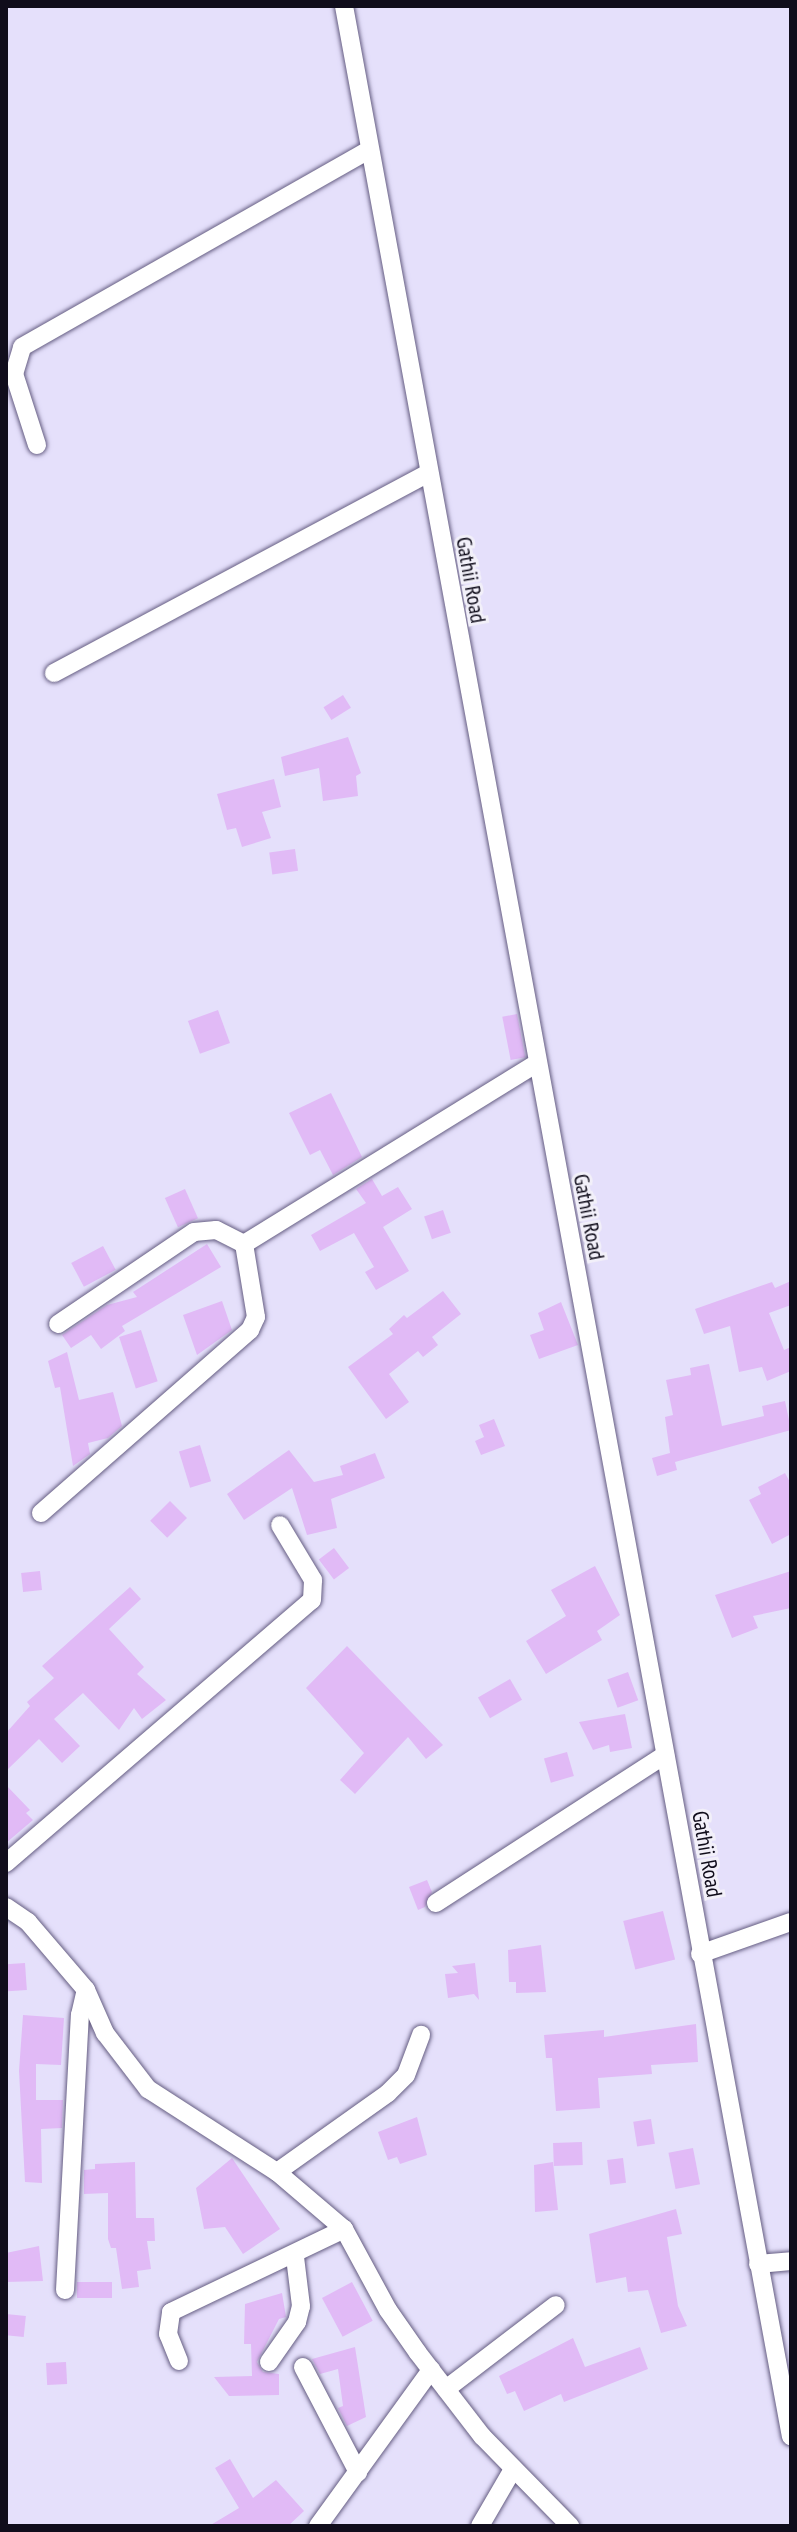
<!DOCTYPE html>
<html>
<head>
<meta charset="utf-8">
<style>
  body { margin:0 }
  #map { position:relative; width:797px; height:2532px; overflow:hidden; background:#e5e0fb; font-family:"PT Sans Narrow",sans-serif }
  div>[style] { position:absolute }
  .building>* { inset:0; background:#e1baf6; transform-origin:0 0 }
  .roads { filter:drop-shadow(0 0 2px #655d82) drop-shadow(0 0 2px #655d82) }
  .street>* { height:18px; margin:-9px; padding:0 9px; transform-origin:9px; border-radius:9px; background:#fff }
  span { translate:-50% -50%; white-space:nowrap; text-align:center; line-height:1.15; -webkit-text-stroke:6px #f2f0f9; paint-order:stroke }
  .street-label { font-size:22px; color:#100d1b }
  .frame { position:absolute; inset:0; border:8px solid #100d1b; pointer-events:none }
</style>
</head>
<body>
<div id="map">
  <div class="building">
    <div style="left:343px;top:695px;width:15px;height:23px;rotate:58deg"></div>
    <div style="clip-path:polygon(348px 737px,361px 773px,356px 776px,358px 796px,323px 801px,319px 768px,285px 776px,281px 757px)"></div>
    <div style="clip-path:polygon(274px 779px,281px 807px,262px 812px,271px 838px,242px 847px,236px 828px,227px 830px,217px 794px)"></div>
    <div style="left:295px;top:849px;width:22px;height:26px;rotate:82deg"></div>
    <div style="left:218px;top:1010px;width:35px;height:32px;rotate:70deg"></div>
    <div style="left:517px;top:1014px;width:44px;height:15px;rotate:79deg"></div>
    <div style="clip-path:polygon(331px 1093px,362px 1157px,333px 1175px,320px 1150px,310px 1155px,289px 1113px)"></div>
    <div style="clip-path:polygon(372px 1179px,382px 1196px,398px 1187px,412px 1209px,383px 1227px,409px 1271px,376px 1290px,365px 1272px,374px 1267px,354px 1233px,320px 1251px,311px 1235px,366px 1203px,356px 1189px)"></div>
    <div style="left:185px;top:1189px;width:32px;height:22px;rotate:66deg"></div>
    <div style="left:443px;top:1210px;width:24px;height:20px;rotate:71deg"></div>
    <div style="clip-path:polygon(207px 1244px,221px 1267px,122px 1326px,125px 1331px,101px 1349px,91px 1335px,71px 1348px,62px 1335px,107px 1305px,137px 1297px,133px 1292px)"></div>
    <div style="left:103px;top:1246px;width:27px;height:36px;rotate:62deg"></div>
    <div style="clip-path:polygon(791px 1281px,791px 1305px,769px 1313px,784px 1350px,791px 1347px,791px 1371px,767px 1381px,762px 1367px,739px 1372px,730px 1326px,704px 1334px,695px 1309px,772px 1282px,775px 1288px)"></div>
    <div style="clip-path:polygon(443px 1291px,461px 1314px,432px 1337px,438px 1345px,423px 1357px,418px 1351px,389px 1374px,409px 1402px,386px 1419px,348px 1367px,393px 1334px,389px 1329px,404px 1315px,407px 1318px)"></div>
    <div style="clip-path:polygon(222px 1301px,232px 1330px,197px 1355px,183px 1315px)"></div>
    <div style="clip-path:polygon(561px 1302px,578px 1345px,539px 1359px,530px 1335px,544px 1330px,538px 1313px)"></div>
    <div style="left:141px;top:1330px;width:54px;height:23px;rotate:72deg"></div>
    <div style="clip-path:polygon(67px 1352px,79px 1400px,113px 1392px,122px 1426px,108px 1438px,88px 1443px,90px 1454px,73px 1466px,60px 1387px,55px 1388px,48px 1361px)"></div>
    <div style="clip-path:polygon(709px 1364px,722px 1426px,764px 1416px,762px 1406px,785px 1401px,791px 1430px,675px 1462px,677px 1470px,657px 1476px,652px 1458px,670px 1453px,665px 1417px,673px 1415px,666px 1380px,691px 1375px,690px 1368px)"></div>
    <div style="clip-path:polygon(494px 1419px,505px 1446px,481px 1455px,475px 1441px,484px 1437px,479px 1425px)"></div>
    <div style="left:200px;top:1445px;width:38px;height:22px;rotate:73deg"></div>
    <div style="clip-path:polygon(289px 1450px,314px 1482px,343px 1475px,340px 1466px,375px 1453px,385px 1478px,331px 1499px,337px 1528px,307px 1535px,292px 1488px,244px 1520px,227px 1494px)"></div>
    <div style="clip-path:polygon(785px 1473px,791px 1484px,791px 1534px,772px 1544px,749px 1500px,761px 1494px,758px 1487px)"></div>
    <div style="left:170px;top:1501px;width:24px;height:28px;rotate:45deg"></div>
    <div style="left:334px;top:1548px;width:25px;height:19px;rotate:53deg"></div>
    <div style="clip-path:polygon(595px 1566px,620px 1615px,597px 1631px,602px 1640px,546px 1674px,526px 1641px,566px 1616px,551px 1590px)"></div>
    <div style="left:40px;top:1571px;width:19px;height:19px;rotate:84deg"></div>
    <div style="clip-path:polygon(791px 1571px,791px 1608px,753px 1616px,758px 1628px,732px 1638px,715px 1595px)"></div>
    <div style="clip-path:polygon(130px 1587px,141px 1599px,109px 1629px,144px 1667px,137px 1674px,166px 1700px,142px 1719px,134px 1708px,119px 1730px,83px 1693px,54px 1719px,80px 1746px,62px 1763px,39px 1739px,6px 1771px,6px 1733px,30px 1706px,27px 1702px,54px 1678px,42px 1666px)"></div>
    <div style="clip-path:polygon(347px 1646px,443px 1745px,426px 1759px,408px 1737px,355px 1794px,340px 1780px,364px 1753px,306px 1688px)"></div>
    <div style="left:628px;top:1672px;width:30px;height:22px;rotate:70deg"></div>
    <div style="left:510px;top:1679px;width:24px;height:37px;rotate:60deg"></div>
    <div style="clip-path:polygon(625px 1714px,632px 1748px,610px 1752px,609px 1745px,593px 1750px,579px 1722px)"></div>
    <div style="left:567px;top:1752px;width:25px;height:24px;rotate:74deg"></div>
    <div style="clip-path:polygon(6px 1785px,30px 1810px,26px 1813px,33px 1820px,6px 1843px)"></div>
    <div style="clip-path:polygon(427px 1880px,432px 1892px,425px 1907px,418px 1910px,409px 1887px)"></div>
    <div style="left:663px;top:1911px;width:50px;height:41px;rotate:76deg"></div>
    <div style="clip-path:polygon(541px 1945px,546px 1992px,516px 1993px,516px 1982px,509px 1982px,508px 1950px)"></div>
    <div style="left:25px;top:1963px;width:27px;height:19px;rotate:86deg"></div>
    <div style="clip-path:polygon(475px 1963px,479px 2000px,474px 1994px,448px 1998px,445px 1974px,458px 1973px,452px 1966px)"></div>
    <div style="clip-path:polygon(23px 2015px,64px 2018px,61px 2065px,36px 2064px,36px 2100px,63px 2100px,62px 2128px,41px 2129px,42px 2183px,25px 2182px,19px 2071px)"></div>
    <div style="clip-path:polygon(696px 2024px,698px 2062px,651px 2065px,652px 2074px,598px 2078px,600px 2108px,556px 2111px,552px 2058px,546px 2058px,544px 2035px,604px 2030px,604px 2037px)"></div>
    <div style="clip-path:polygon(417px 2117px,427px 2155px,400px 2164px,397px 2157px,388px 2160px,378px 2132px)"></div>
    <div style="left:651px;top:2119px;width:25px;height:18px;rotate:81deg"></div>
    <div style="left:582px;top:2142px;width:23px;height:29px;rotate:88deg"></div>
    <div style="left:693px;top:2148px;width:37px;height:25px;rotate:79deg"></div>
    <div style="clip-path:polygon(232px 2158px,280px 2229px,243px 2254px,225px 2227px,204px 2229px,196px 2188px)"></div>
    <div style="left:623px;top:2158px;width:25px;height:16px;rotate:83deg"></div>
    <div style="clip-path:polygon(135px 2162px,136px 2218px,154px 2218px,155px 2241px,147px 2241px,151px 2269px,137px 2271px,139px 2287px,122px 2289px,116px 2248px,111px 2248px,108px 2239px,108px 2193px,84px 2194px,84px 2170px,95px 2169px,95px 2164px)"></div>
    <div style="clip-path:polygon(553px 2162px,558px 2210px,535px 2212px,534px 2165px)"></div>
    <div style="clip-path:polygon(676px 2209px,682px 2234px,667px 2237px,678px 2306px,687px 2326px,661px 2333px,648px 2290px,628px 2292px,626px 2277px,596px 2283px,589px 2234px)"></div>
    <div style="clip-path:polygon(39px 2246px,43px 2281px,6px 2282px,6px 2253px)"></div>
    <div style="left:112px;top:2282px;width:16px;height:35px;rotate:90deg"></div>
    <div style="left:352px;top:2282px;width:44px;height:34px;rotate:62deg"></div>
    <div style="clip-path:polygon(282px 2293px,286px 2317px,279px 2319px,257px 2362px,263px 2372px,279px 2374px,279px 2395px,229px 2396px,214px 2377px,252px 2376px,251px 2344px,244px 2344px,245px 2304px)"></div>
    <div style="left:6px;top:2314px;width:20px;height:21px;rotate:6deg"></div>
    <div style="clip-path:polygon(573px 2338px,585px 2367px,640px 2347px,648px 2369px,564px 2402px,561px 2394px,524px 2411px,515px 2391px,507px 2394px,499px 2376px)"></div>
    <div style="clip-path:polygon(355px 2347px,366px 2417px,347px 2426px,338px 2408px,343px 2406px,338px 2369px,320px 2374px,312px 2359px)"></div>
    <div style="left:66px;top:2362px;width:22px;height:20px;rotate:87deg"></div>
    <div style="clip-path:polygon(230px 2459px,253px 2498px,276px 2480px,304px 2511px,288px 2526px,209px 2526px,239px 2508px,215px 2468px)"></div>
  </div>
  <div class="roads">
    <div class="street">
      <div style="left:344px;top:6px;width:2471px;rotate:79.58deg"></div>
      <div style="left:37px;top:445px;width:75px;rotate:-107.9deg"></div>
      <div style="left:14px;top:374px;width:28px;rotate:-73deg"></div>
      <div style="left:22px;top:347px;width:399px;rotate:-29.6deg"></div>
      <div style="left:54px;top:673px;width:423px;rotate:-28.1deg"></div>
      <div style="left:244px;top:1244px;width:343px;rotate:-31.7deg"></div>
      <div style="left:41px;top:1513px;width:278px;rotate:-41.2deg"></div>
      <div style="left:250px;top:1330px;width:14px;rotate:-65deg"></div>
      <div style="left:256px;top:1317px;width:74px;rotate:-99.3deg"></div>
      <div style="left:244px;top:1244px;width:31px;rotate:-153deg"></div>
      <div style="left:216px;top:1230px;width:22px;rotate:175deg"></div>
      <div style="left:194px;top:1232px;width:164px;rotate:145.9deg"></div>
      <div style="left:6px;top:1863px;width:403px;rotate:-40.7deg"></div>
      <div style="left:312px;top:1600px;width:20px;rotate:-87deg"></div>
      <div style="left:313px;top:1580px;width:64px;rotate:-121deg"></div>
      <div style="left:436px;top:1903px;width:273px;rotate:-32.9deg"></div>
      <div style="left:6px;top:1907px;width:27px;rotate:34deg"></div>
      <div style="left:28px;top:1922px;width:89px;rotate:49.5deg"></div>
      <div style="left:86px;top:1990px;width:47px;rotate:66.2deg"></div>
      <div style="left:105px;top:2033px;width:71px;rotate:52.5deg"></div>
      <div style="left:148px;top:2089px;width:153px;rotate:32.8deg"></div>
      <div style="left:277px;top:2172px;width:88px;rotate:40.4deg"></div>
      <div style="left:344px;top:2229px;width:92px;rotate:61.5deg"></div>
      <div style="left:388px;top:2310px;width:52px;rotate:55.1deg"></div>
      <div style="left:418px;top:2353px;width:105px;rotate:52.4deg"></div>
      <div style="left:482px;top:2436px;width:126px;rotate:45.6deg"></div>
      <div style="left:700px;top:1954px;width:96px;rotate:-19.4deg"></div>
      <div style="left:277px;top:2172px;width:136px;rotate:-35.4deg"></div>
      <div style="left:388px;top:2093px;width:25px;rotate:-45deg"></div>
      <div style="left:406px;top:2075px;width:43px;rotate:-69.4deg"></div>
      <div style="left:758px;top:2264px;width:33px;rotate:-5deg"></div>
      <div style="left:65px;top:2290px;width:275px;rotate:-86.9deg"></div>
      <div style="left:80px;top:2015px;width:26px;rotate:-77deg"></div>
      <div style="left:179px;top:2361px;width:29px;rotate:-112deg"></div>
      <div style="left:168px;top:2334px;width:22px;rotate:-82deg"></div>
      <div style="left:171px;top:2312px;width:192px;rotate:-25.6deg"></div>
      <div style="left:269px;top:2362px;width:49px;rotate:-55deg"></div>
      <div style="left:297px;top:2322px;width:16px;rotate:-76deg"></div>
      <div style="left:301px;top:2306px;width:49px;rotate:-97deg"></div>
      <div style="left:303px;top:2367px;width:119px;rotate:62.4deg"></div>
      <div style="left:446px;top:2389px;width:138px;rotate:-37.4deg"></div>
      <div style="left:318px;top:2526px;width:193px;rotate:-54.1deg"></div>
      <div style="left:480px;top:2526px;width:66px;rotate:-59.9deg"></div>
    </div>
  </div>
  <div class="street-label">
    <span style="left:471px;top:580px;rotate:80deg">Gathii Road</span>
    <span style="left:589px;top:1217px;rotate:79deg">Gathii Road</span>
    <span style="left:707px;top:1854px;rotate:80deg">Gathii Road</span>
  </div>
  <div class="frame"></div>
</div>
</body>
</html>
